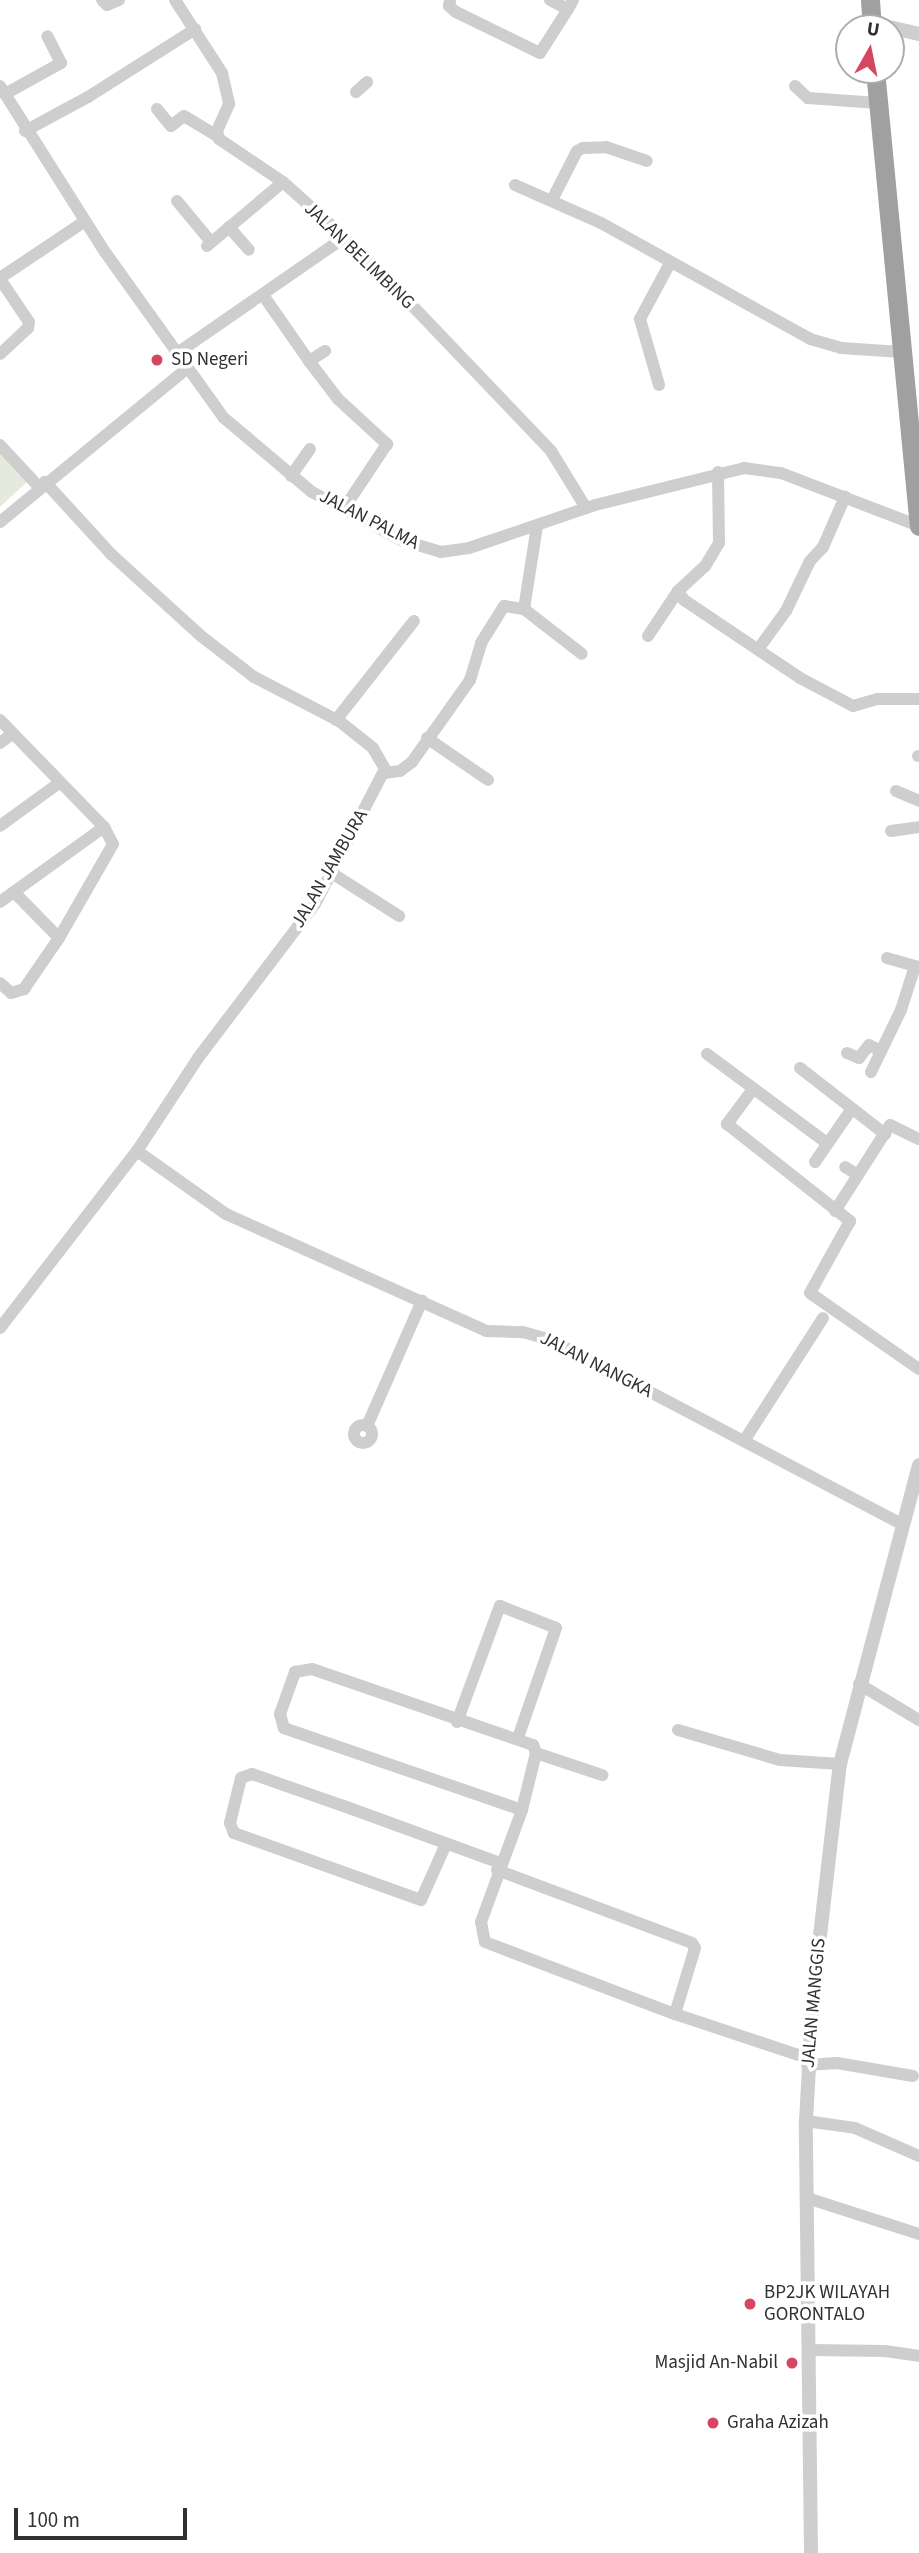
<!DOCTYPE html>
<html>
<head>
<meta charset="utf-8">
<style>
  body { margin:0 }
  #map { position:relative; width:919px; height:2553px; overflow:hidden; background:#fff; font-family:"Source Sans 3",sans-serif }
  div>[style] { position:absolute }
  .green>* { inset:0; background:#e5e9de }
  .minor>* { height:12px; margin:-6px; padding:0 6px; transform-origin:6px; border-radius:6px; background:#cecece }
  .minor>.ring { margin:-6px; padding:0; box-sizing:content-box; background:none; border:12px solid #cecece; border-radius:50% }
  .tertiary>* { height:14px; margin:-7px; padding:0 7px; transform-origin:7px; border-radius:7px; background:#cecece }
  .trunk>* { height:19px; margin:-9.5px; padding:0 9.5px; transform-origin:9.5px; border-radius:9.5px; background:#a0a0a0 }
  .dots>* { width:19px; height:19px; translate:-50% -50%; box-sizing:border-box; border:4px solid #fff; border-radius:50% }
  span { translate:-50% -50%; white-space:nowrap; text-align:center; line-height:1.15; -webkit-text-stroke:7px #fff; paint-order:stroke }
  .street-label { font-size:19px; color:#313131 }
  .poi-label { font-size:19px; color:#313131 }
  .left { translate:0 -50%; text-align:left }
  .right { translate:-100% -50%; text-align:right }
  .north { position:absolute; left:835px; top:14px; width:70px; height:70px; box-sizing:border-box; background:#fff; border:2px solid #adadad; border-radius:50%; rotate:9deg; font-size:19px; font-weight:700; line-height:28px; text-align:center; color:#313131 }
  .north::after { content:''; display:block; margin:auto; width:24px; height:32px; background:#d54662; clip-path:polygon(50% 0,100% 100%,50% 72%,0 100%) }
  .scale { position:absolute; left:14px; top:2508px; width:173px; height:32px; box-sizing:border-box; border:4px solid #313131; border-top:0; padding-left:9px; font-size:21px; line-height:24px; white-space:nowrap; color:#313131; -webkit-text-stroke:5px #fff; paint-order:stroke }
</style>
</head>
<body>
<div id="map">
  <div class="green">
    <div style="clip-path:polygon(0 449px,28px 481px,0 507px)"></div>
  </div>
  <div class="minor">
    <div style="left:102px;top:0;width:7px;rotate:45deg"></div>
    <div style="left:107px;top:5px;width:13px;rotate:-23deg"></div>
    <div style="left:175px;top:0;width:87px;rotate:57.2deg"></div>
    <div style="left:222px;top:73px;width:32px;rotate:77deg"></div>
    <div style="left:229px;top:104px;width:30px;rotate:114deg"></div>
    <div style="left:217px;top:131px;width:8px;rotate:76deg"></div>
    <div style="left:219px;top:139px;width:77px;rotate:33.9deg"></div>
    <div style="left:283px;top:182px;width:105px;rotate:41.9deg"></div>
    <div style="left:361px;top:252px;width:275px;rotate:46.3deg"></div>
    <div style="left:551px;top:451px;width:67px;rotate:58.4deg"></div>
    <div style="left:450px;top:0;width:6px;rotate:99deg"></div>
    <div style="left:449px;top:6px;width:9px;rotate:41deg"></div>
    <div style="left:456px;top:12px;width:93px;rotate:26deg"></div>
    <div style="left:540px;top:53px;width:52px;rotate:-57.5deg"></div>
    <div style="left:550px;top:0;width:20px;rotate:27deg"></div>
    <div style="left:568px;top:9px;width:10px;rotate:-61deg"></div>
    <div style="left:0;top:86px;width:196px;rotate:57.7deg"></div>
    <div style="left:105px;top:252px;width:204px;rotate:54.4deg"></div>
    <div style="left:224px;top:418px;width:115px;rotate:40.1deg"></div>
    <div style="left:312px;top:492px;width:101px;rotate:28.3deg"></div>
    <div style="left:401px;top:540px;width:42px;rotate:16.7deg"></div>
    <div style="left:441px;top:552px;width:28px;rotate:-8deg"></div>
    <div style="left:469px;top:548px;width:133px;rotate:-18.8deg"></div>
    <div style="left:595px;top:505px;width:154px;rotate:-13.9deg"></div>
    <div style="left:744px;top:468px;width:37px;rotate:8deg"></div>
    <div style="left:781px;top:473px;width:148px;rotate:21deg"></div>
    <div style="left:795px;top:86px;width:18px;rotate:43deg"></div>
    <div style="left:808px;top:98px;width:70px;rotate:4.1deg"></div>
    <div style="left:356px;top:92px;width:15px;rotate:-42deg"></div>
    <div style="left:5px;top:94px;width:64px;rotate:-29deg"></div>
    <div style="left:61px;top:63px;width:30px;rotate:-117deg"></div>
    <div style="left:157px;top:109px;width:22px;rotate:51deg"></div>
    <div style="left:171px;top:126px;width:16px;rotate:-38deg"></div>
    <div style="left:184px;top:116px;width:37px;rotate:31deg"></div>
    <div style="left:25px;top:131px;width:72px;rotate:-28.4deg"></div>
    <div style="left:88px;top:97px;width:127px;rotate:-32.4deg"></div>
    <div style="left:515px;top:185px;width:94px;rotate:23.8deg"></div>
    <div style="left:601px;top:223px;width:239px;rotate:29deg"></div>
    <div style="left:810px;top:339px;width:32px;rotate:16deg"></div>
    <div style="left:841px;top:348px;width:60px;rotate:3.8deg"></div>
    <div style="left:552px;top:200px;width:55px;rotate:-63deg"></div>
    <div style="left:577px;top:151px;width:7px;rotate:-27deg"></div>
    <div style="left:583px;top:148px;width:23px;rotate:-2deg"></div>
    <div style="left:606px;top:147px;width:43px;rotate:18.9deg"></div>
    <div style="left:177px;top:201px;width:53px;rotate:50.3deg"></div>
    <div style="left:229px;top:227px;width:30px;rotate:49deg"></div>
    <div style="left:207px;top:246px;width:99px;rotate:-40.1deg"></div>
    <div style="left:0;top:278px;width:102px;rotate:-33.8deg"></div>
    <div style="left:0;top:279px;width:52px;rotate:56deg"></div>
    <div style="left:29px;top:322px;width:6px;rotate:99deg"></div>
    <div style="left:28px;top:328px;width:38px;rotate:137deg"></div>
    <div style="left:263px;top:295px;width:80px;rotate:55.1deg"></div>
    <div style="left:309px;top:361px;width:19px;rotate:-32deg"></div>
    <div style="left:176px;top:354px;width:206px;rotate:-34.7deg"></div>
    <div style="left:309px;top:361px;width:48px;rotate:52.7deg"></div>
    <div style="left:338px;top:399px;width:67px;rotate:42.6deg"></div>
    <div style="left:387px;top:444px;width:79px;rotate:123.7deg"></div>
    <div style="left:659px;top:385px;width:69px;rotate:-106.1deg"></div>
    <div style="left:640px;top:319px;width:64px;rotate:-61.8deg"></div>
    <div style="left:0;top:445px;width:57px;rotate:47.1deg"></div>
    <div style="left:718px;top:472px;width:71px;rotate:89.2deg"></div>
    <div style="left:719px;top:543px;width:27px;rotate:121deg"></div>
    <div style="left:705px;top:566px;width:37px;rotate:137deg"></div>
    <div style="left:678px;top:591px;width:11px;rotate:56deg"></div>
    <div style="left:684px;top:600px;width:140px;rotate:33.9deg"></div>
    <div style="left:800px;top:678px;width:60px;rotate:27.8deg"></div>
    <div style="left:853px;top:706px;width:26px;rotate:-16deg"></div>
    <div style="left:878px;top:699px;width:41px"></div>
    <div style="left:291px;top:476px;width:33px;rotate:-55deg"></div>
    <div style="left:0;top:522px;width:241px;rotate:-39.4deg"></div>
    <div style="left:524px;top:609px;width:84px;rotate:-81.1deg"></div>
    <div style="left:648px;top:636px;width:54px;rotate:-56.3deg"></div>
    <div style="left:759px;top:648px;width:46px;rotate:-53.9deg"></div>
    <div style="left:786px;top:611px;width:55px;rotate:-64.4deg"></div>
    <div style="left:810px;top:561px;width:19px;rotate:-47deg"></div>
    <div style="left:823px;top:547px;width:55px;rotate:-66.3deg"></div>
    <div style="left:0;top:720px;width:149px;rotate:45.8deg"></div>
    <div style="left:104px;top:827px;width:128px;rotate:144.2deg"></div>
    <div style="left:336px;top:720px;width:126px;rotate:-51.8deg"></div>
    <div style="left:427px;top:738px;width:74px;rotate:34.5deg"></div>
    <div style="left:0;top:743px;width:15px;rotate:-37deg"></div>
    <div style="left:918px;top:756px;width:1px"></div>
    <div style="left:385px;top:773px;width:15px;rotate:-8deg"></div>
    <div style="left:400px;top:771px;width:15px;rotate:-37deg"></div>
    <div style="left:412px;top:762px;width:100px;rotate:-54.7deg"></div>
    <div style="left:470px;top:680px;width:39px;rotate:-73deg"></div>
    <div style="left:481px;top:643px;width:44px;rotate:-58.1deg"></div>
    <div style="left:504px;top:606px;width:20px;rotate:9deg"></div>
    <div style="left:524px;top:609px;width:73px;rotate:37.8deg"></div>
    <div style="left:896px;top:791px;width:25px;rotate:23deg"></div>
    <div style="left:0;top:826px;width:73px;rotate:-36.1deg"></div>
    <div style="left:891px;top:831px;width:28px;rotate:-8deg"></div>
    <div style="left:330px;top:872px;width:82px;rotate:32.5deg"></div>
    <div style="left:14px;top:892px;width:64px;rotate:45.6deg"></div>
    <div style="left:887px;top:958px;width:33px;rotate:16deg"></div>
    <div style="left:0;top:983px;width:15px;rotate:42deg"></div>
    <div style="left:11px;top:993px;width:14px;rotate:-17deg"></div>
    <div style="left:24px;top:989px;width:62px;rotate:-55.5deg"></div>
    <div style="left:59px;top:938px;width:108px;rotate:-60.1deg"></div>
    <div style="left:113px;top:844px;width:19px;rotate:-118deg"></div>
    <div style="left:847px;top:1053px;width:13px;rotate:23deg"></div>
    <div style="left:859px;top:1058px;width:16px;rotate:-52deg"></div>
    <div style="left:869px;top:1045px;width:13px;rotate:27deg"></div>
    <div style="left:707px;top:1054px;width:149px;rotate:36.6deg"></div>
    <div style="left:800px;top:1068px;width:108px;rotate:37.8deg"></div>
    <div style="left:871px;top:1072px;width:69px;rotate:-64.2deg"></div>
    <div style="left:901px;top:1010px;width:46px;rotate:-72.3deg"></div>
    <div style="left:753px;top:1089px;width:44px;rotate:126.6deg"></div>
    <div style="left:727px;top:1124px;width:157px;rotate:38.3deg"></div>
    <div style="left:850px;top:1221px;width:82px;rotate:119.1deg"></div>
    <div style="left:810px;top:1293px;width:133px;rotate:34.9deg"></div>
    <div style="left:137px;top:1151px;width:109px;rotate:35.3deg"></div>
    <div style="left:226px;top:1214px;width:285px;rotate:24.2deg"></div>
    <div style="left:486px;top:1331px;width:37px;rotate:2deg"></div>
    <div style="left:523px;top:1332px;width:29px;rotate:16deg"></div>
    <div style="left:551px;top:1340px;width:395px;rotate:27.7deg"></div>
    <div style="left:815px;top:1162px;width:63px;rotate:-55.3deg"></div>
    <div style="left:858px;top:1175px;width:59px;rotate:-57.4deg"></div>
    <div style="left:890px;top:1125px;width:32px;rotate:26deg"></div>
    <div style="left:835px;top:1211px;width:43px;rotate:-57.4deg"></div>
    <div style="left:858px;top:1175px;width:15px;rotate:-148deg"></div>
    <div style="left:0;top:1328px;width:224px;rotate:-52.3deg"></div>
    <div style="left:137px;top:1151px;width:111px;rotate:-56.7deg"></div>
    <div style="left:198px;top:1058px;width:193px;rotate:-52.8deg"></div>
    <div style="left:315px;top:904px;width:152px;rotate:-62.6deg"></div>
    <div style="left:385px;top:769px;width:24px;rotate:-120deg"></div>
    <div style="left:373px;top:748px;width:43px;rotate:-141.5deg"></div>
    <div style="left:339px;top:721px;width:96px;rotate:-152.6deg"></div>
    <div style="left:254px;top:677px;width:67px;rotate:-142.3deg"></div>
    <div style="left:201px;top:636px;width:122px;rotate:-137.7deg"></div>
    <div style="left:111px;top:554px;width:98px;rotate:-132.5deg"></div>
    <div class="ring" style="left:354px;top:1425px;width:6px;height:6px"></div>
    <div style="left:367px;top:1426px;width:137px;rotate:-66.3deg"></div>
    <div style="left:744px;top:1441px;width:146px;rotate:-57.3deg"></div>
    <div style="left:859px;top:1684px;width:70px;rotate:31deg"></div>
    <div style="left:457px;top:1722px;width:124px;rotate:-69.7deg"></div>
    <div style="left:500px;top:1606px;width:60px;rotate:21.4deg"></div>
    <div style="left:556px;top:1628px;width:116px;rotate:109.1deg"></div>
    <div style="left:678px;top:1730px;width:106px;rotate:16.4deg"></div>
    <div style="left:780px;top:1760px;width:60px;rotate:3.8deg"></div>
    <div style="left:536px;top:1753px;width:70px;rotate:18.4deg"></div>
    <div style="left:522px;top:1810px;width:252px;rotate:-161deg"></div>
    <div style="left:284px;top:1728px;width:15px;rotate:-106deg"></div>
    <div style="left:280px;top:1714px;width:45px;rotate:-70.3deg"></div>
    <div style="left:295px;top:1672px;width:17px;rotate:-10deg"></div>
    <div style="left:312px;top:1669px;width:234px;rotate:19deg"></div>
    <div style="left:533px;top:1745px;width:9px;rotate:69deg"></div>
    <div style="left:536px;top:1753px;width:59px;rotate:103.8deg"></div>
    <div style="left:522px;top:1810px;width:119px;rotate:110.1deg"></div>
    <div style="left:481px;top:1922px;width:20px;rotate:79deg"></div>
    <div style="left:485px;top:1942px;width:203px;rotate:20.8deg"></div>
    <div style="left:675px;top:2014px;width:139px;rotate:18.4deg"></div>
    <div style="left:446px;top:1844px;width:61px;rotate:114.1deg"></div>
    <div style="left:421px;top:1900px;width:199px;rotate:-160.3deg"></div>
    <div style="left:234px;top:1833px;width:11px;rotate:-112deg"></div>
    <div style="left:230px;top:1823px;width:46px;rotate:-76.3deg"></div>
    <div style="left:241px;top:1778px;width:12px;rotate:-20deg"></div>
    <div style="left:252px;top:1774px;width:106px;rotate:19.3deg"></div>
    <div style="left:352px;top:1809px;width:158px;rotate:20deg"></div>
    <div style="left:497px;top:1870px;width:208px;rotate:20.5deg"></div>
    <div style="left:692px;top:1943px;width:6px;rotate:59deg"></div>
    <div style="left:695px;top:1948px;width:69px;rotate:106.9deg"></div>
    <div style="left:807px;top:2065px;width:30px;rotate:-4deg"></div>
    <div style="left:837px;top:2063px;width:77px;rotate:9.7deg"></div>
    <div style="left:806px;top:2121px;width:49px;rotate:8.1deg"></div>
    <div style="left:855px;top:2128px;width:70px;rotate:23.6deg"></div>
    <div style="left:807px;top:2198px;width:118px;rotate:17.8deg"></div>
    <div style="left:810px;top:2350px;width:75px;rotate:0.8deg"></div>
    <div style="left:885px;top:2351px;width:34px;rotate:8deg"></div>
  </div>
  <div class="tertiary">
    <div style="left:872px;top:23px;width:48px;rotate:13.2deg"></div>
    <div style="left:811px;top:2553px;width:432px;rotate:-90.7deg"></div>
    <div style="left:806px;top:2121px;width:125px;rotate:-86.8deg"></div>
    <div style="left:813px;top:1996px;width:234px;rotate:-83.4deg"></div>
    <div style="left:840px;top:1764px;width:309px;rotate:-75.2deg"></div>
  </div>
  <div class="trunk">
    <div style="left:870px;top:0;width:28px;rotate:86deg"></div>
    <div style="left:875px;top:70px;width:458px;rotate:84.5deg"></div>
  </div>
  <div class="dots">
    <div style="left:157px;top:360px;background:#d54662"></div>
    <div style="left:750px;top:2304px;background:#d54662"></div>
    <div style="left:792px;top:2363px;background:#d54662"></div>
    <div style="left:713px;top:2423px;background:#d54662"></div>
  </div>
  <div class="street-label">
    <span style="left:359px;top:256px;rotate:44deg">JALAN BELIMBING</span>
    <span style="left:369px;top:520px;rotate:27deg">JALAN PALMA</span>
    <span style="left:330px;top:869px;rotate:-60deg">JALAN JAMBURA</span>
    <span style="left:596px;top:1365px;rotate:27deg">JALAN NANGKA</span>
    <span style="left:814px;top:2003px;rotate:-85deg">JALAN MANGGIS</span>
  </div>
  <div class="poi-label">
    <span class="left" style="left:171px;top:360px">SD Negeri</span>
    <span class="left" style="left:764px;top:2304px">BP2JK WILAYAH<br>GORONTALO</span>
    <span class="right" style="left:778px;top:2363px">Masjid An-Nabil</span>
    <span class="left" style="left:727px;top:2423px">Graha Azizah</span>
  </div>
  <div class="north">U</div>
  <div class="scale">100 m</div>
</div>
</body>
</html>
